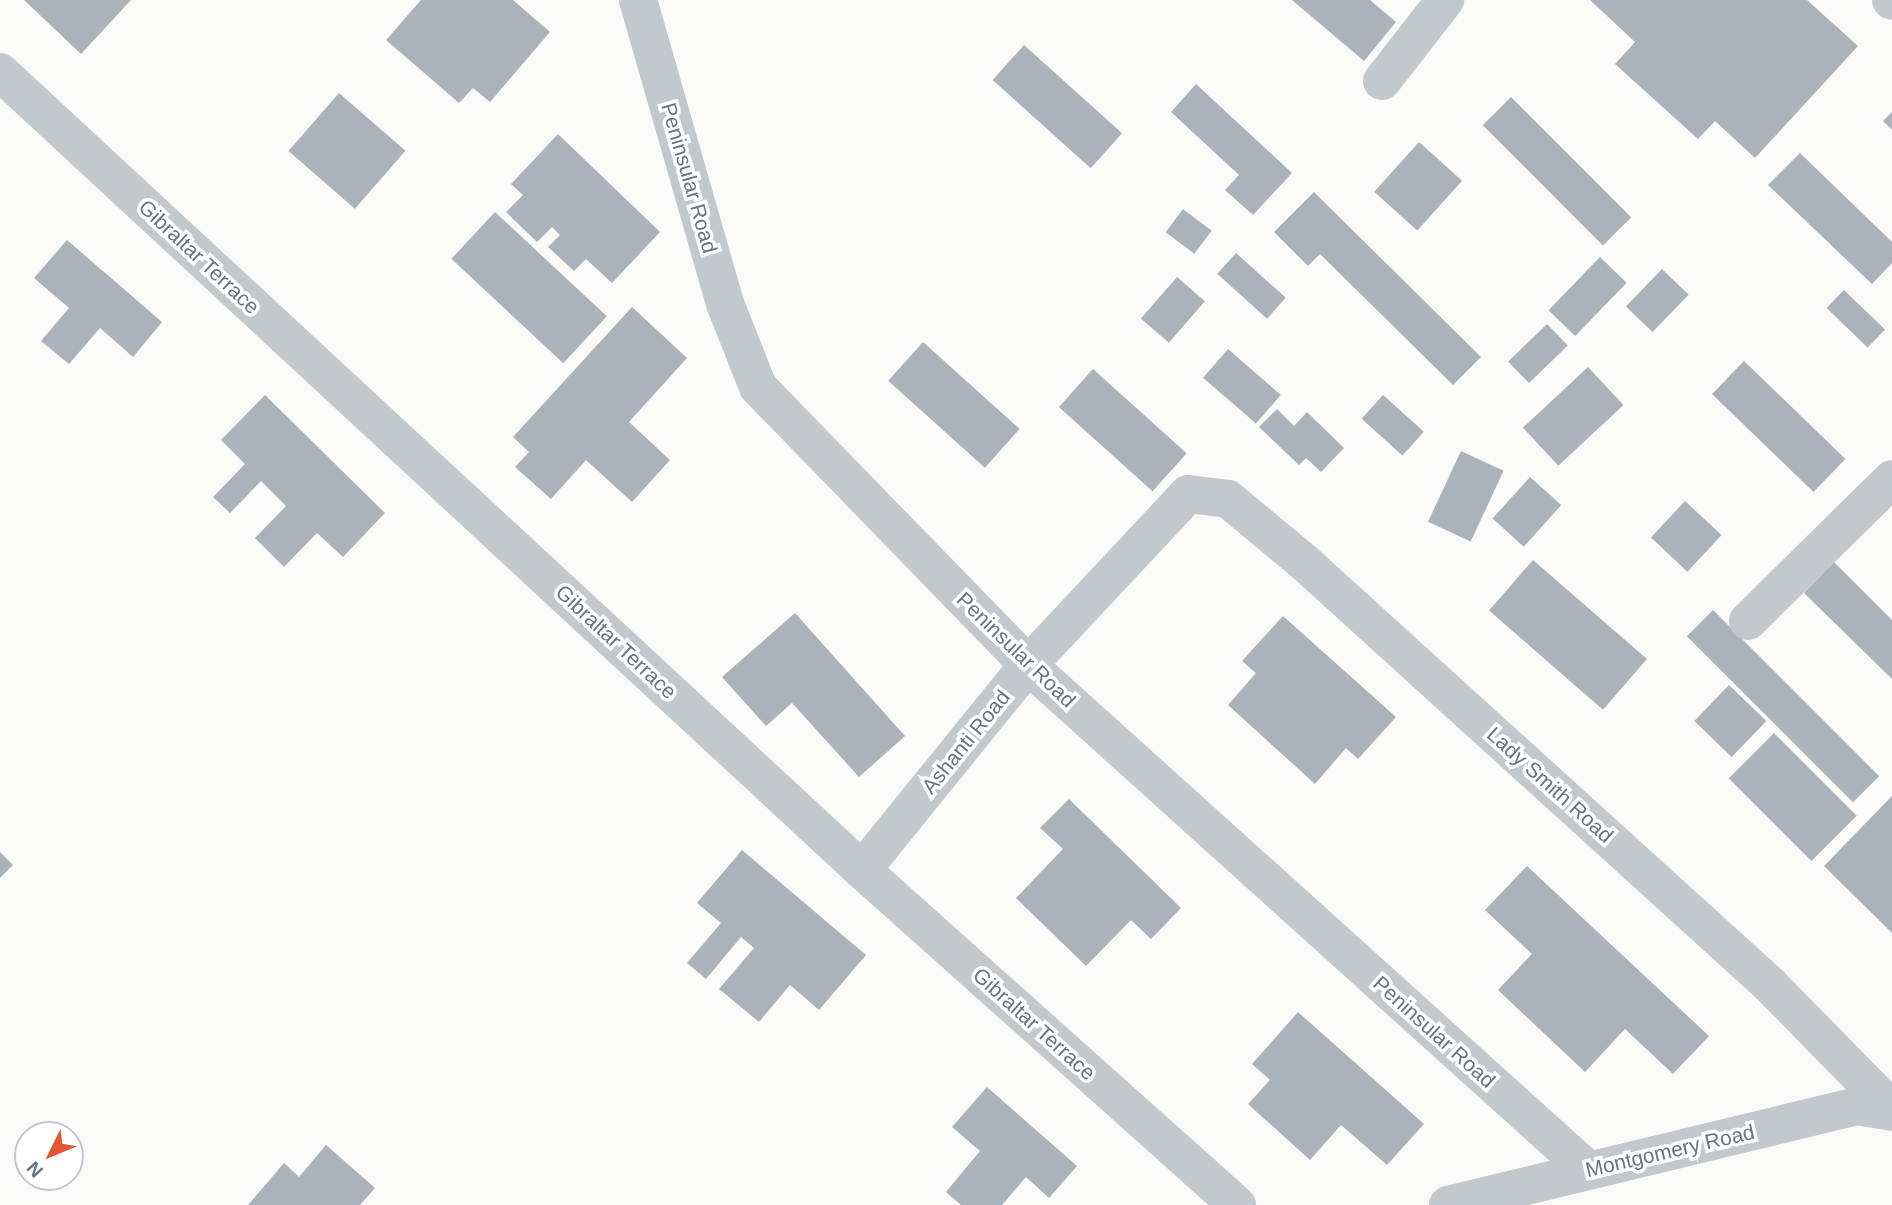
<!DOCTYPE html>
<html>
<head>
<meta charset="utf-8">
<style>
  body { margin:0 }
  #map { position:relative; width:1892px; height:1205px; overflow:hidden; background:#fafaf8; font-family:Arial,sans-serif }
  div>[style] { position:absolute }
  .building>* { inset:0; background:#aab3b9; transform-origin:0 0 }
  .minor>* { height:38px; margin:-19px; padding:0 19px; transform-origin:19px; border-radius:19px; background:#c3c8cc }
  span { translate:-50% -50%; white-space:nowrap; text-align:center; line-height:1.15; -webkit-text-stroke:7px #fff; paint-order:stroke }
  .street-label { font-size:21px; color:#657683 }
  .north { position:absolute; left:14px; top:1121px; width:70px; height:70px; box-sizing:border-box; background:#fff; border:2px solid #c1c8cd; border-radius:50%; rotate:227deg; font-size:19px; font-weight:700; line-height:28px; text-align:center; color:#657683 }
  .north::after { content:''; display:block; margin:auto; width:24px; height:32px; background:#e4572e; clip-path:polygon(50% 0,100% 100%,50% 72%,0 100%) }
</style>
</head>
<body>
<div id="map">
  <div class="building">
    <div style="clip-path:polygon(24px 0,131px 0,81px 54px)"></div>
    <div style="clip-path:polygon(421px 0,513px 0,550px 32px,490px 102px,473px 88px,459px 103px,386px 40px)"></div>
    <div style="clip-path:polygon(1292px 0,1370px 0,1396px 22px,1364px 61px)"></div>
    <div style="clip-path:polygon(1590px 0,1807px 0,1858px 46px,1755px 158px,1715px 121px,1698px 139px,1615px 64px,1635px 42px)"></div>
    <div style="left:1024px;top:45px;width:132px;height:47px;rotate:42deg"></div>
    <div style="clip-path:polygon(1196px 84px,1292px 173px,1253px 215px,1225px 190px,1239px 175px,1171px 112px)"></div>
    <div style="left:339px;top:93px;width:88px;height:77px;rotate:41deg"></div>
    <div style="left:1511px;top:97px;width:170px;height:40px;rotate:45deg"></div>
    <div style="clip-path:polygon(1892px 112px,1892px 130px,1883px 121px)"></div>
    <div style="clip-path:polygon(558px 134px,660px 232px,612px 283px,586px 259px,574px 271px,548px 247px,560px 235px,552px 227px,537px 242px,506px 212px,523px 195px,511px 184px)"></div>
    <div style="left:1419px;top:142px;width:58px;height:67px;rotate:42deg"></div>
    <div style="clip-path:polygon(1800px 153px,1892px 242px,1892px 263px,1872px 284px,1768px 185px)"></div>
    <div style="clip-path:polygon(1314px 192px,1481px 357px,1453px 385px,1320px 254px,1308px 266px,1274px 232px)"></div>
    <div style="left:1183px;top:209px;width:36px;height:29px;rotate:37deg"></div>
    <div style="left:495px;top:212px;width:153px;height:64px;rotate:43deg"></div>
    <div style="clip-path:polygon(67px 240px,162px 322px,133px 357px,100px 328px,69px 364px,41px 341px,69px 308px,34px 278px)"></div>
    <div style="left:1236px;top:253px;width:67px;height:28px;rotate:42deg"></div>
    <div style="left:1600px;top:257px;width:37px;height:74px;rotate:44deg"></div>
    <div style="left:1662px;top:269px;width:37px;height:52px;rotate:44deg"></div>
    <div style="left:1177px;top:277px;width:37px;height:55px;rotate:41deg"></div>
    <div style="left:1844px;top:290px;width:57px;height:25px;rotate:44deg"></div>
    <div style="clip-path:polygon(632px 307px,687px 358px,629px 422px,670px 460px,632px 502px,586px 460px,551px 499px,515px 467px,529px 452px,513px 437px)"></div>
    <div style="left:1547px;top:324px;width:30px;height:54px;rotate:46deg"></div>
    <div style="left:923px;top:342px;width:130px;height:52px;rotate:42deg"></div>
    <div style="left:1228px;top:349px;width:70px;height:38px;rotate:41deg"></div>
    <div style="left:1744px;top:361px;width:141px;height:46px;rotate:44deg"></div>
    <div style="left:1588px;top:367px;width:52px;height:89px;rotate:47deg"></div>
    <div style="left:1093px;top:369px;width:126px;height:51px;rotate:42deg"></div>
    <div style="clip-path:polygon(265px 395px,385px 513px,343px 557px,317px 533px,284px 567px,255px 538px,286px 506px,261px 481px,230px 513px,213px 497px,245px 464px,221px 440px)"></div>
    <div style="left:1383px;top:395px;width:55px;height:32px;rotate:42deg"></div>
    <div style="clip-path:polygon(1277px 409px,1294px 426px,1307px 412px,1344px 448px,1321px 472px,1306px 458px,1299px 465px,1259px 427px)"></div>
    <div style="left:1461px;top:451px;width:47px;height:78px;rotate:25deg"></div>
    <div style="left:1530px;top:477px;width:42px;height:56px;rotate:42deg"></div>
    <div style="left:1685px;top:501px;width:50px;height:50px;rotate:43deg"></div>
    <div style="left:1533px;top:560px;width:151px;height:67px;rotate:41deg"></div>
    <div style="clip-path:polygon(1834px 562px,1892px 620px,1892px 679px,1804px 593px)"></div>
    <div style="left:1713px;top:610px;width:235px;height:37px;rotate:45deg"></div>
    <div style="clip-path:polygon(795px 613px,905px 736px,859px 777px,792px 703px,766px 726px,722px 677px)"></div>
    <div style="clip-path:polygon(1283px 616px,1396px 717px,1358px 759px,1346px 748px,1315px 784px,1228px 705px,1256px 673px,1242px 661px)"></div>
    <div style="left:1729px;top:685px;width:52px;height:50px;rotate:44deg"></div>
    <div style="left:1774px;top:733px;width:117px;height:64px;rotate:45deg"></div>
    <div style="clip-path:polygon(1892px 796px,1892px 933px,1824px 866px)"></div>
    <div style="clip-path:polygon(1069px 799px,1181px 908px,1151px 939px,1131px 920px,1086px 966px,1016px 898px,1063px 849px,1040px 828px)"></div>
    <div style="clip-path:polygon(742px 850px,866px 955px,819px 1010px,790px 985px,759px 1022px,719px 989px,754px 948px,741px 937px,706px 979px,687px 963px,721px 923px,697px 903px)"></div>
    <div style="clip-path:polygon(0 852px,13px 865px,0 878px)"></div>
    <div style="clip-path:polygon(1527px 866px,1709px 1036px,1673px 1074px,1625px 1029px,1585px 1072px,1498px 990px,1532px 954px,1485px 910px)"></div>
    <div style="clip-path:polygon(1298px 1012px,1424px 1124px,1387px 1165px,1341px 1125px,1310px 1160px,1248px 1104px,1270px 1080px,1252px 1064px)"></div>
    <div style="clip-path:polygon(987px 1087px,1077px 1166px,1049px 1198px,1026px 1177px,1002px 1205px,961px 1205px,946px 1192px,980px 1151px,952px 1127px)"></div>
    <div style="clip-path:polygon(326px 1145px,375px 1188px,360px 1205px,248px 1205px,284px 1163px,299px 1177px)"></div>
  </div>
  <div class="minor">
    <div style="left:638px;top:0;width:318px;rotate:74deg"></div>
    <div style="left:726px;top:306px;width:87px;rotate:68.4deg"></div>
    <div style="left:758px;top:387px;width:388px;rotate:45.8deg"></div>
    <div style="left:1028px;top:665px;width:754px;rotate:42.04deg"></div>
    <div style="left:1891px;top:0;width:1px;rotate:45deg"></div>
    <div style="left:0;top:72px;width:1175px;rotate:42.79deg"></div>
    <div style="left:862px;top:870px;width:503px;rotate:41.78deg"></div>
    <div style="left:1382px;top:81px;width:103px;rotate:-52.1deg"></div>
    <div style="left:1748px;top:621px;width:202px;rotate:-44.6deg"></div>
    <div style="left:862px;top:870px;width:264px;rotate:-51deg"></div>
    <div style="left:1028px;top:665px;width:234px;rotate:-46.9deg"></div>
    <div style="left:1188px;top:494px;width:40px;rotate:7.1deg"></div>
    <div style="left:1228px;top:499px;width:100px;rotate:39.7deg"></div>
    <div style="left:1305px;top:563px;width:628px;rotate:42.22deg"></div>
    <div style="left:1770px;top:985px;width:174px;rotate:45.5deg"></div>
    <div style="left:1448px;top:1205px;width:420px;rotate:-13.6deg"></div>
    <div style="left:1856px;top:1106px;width:36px;rotate:9deg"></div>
  </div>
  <div class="street-label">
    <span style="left:689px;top:178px;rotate:74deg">Peninsular Road</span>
    <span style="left:199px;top:257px;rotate:43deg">Gibraltar Terrace</span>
    <span style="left:616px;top:642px;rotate:43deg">Gibraltar Terrace</span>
    <span style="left:1016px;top:650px;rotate:44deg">Peninsular Road</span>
    <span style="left:966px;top:742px;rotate:-51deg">Ashanti Road</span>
    <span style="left:1550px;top:785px;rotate:42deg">Lady Smith Road</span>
    <span style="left:1034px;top:1024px;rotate:42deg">Gibraltar Terrace</span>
    <span style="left:1434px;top:1032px;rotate:42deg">Peninsular Road</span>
    <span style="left:1670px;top:1151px;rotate:-13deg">Montgomery Road</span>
  </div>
  <div class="north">N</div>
</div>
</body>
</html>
